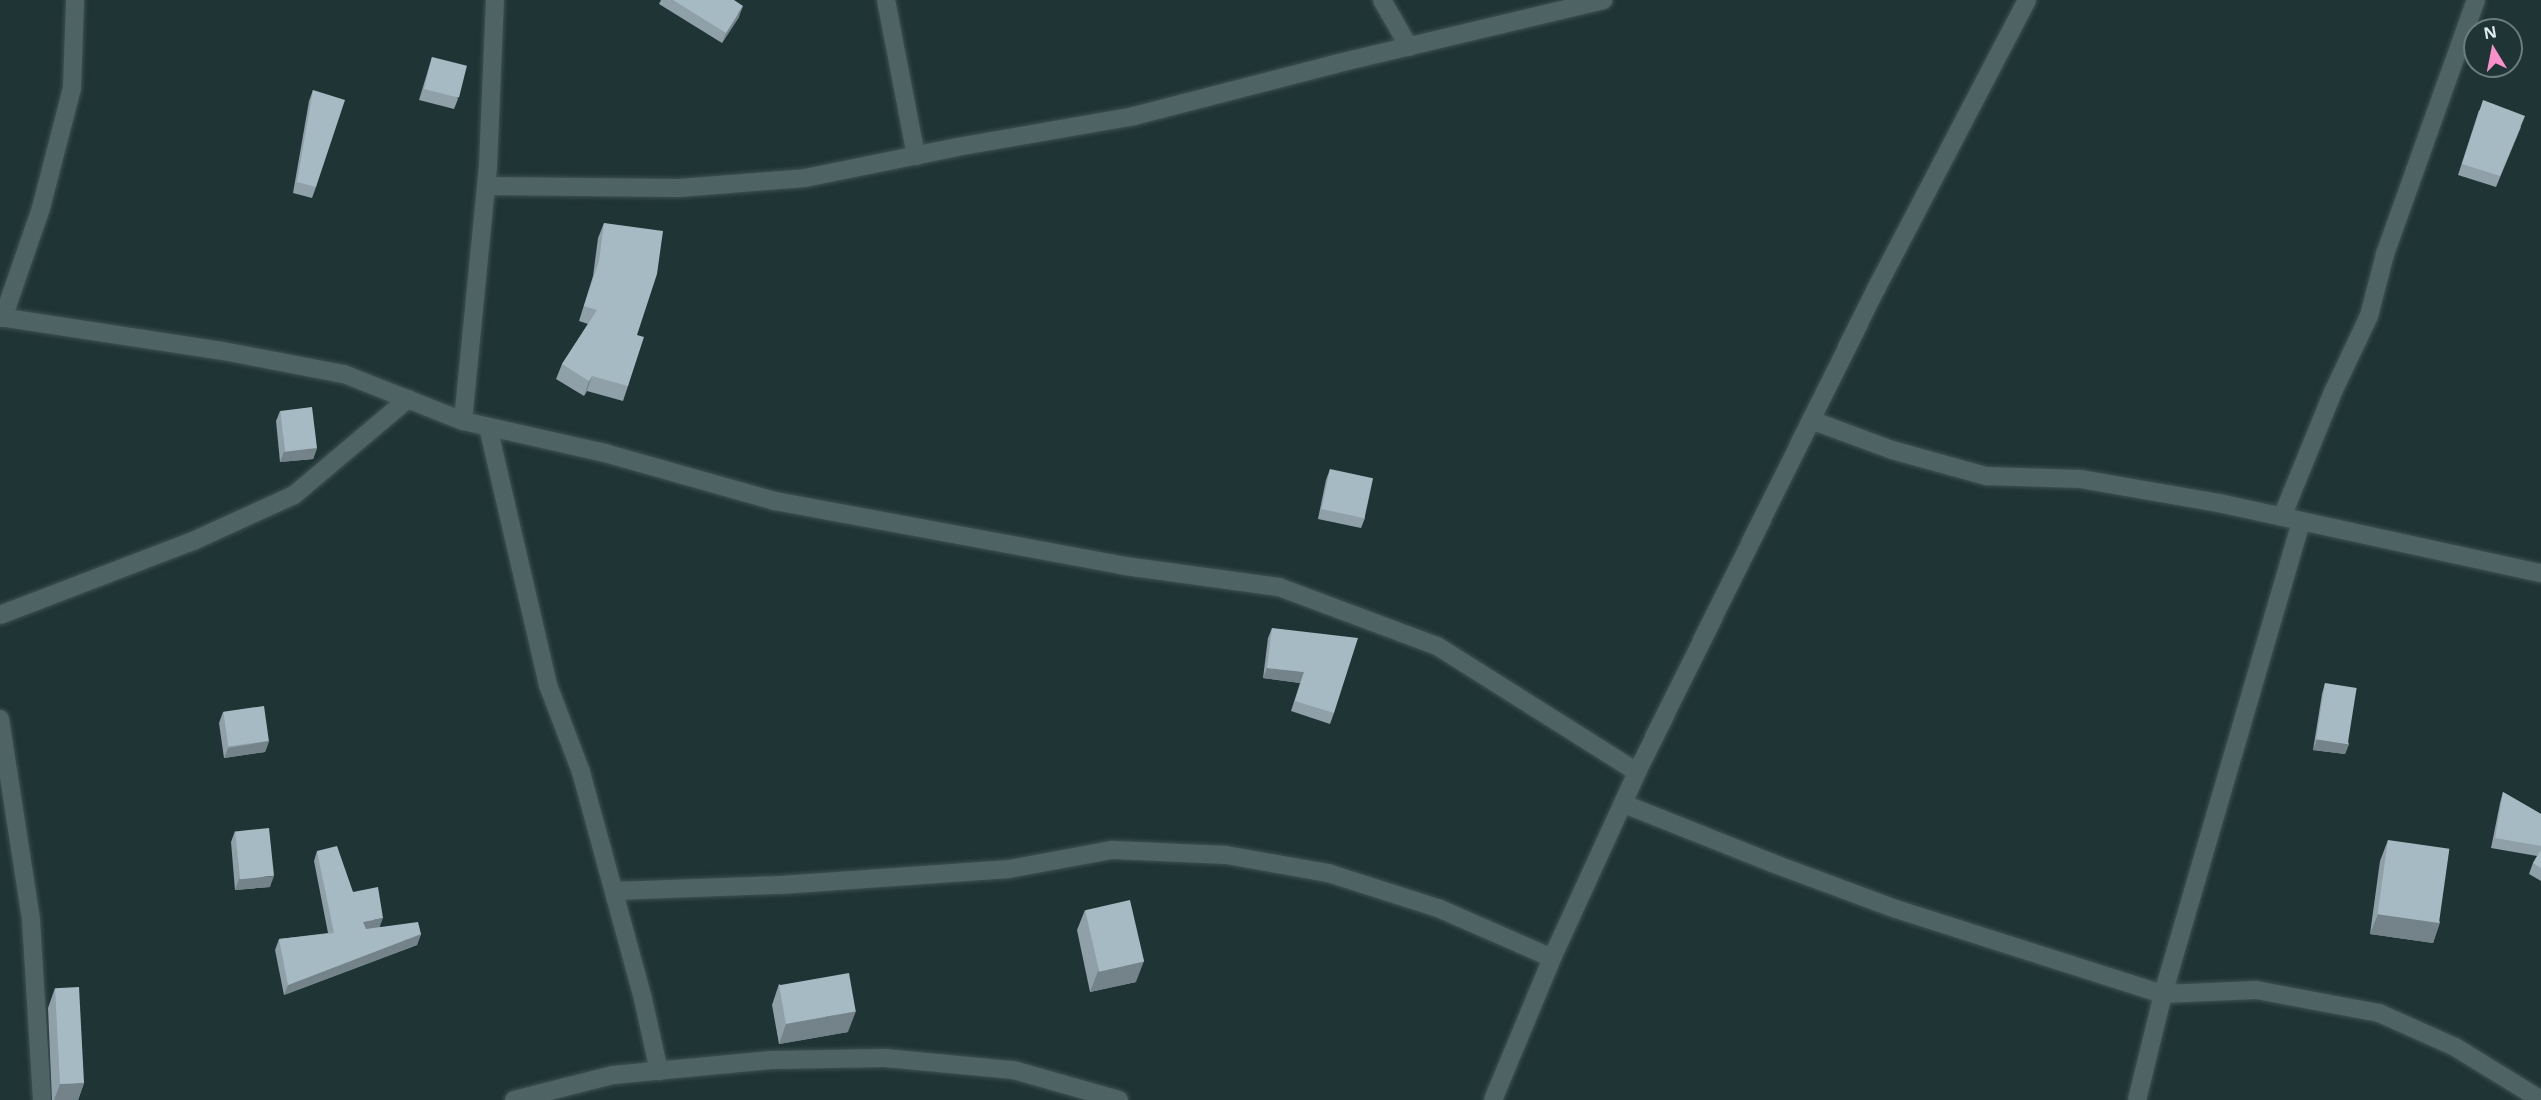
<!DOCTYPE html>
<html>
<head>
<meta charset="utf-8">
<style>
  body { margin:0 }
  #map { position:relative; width:2541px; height:1100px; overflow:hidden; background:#1f3434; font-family:"Noto Sans",sans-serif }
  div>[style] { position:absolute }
  .roads { filter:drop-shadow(0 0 2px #3f5152) drop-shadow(0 0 2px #3f5152) }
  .minor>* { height:18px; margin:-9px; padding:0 9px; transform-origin:9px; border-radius:9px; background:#4e6464 }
  .wall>* { inset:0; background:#8fa0a9 }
  .shaded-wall>* { inset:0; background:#748289 }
  .building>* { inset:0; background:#a6bac4; transform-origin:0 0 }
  span { translate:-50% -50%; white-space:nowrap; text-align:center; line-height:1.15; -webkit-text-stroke:6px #1f3434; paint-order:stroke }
  .north { position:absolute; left:2463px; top:18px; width:60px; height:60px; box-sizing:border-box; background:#1f3434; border:2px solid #6b7d7d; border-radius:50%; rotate:350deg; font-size:16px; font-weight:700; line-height:24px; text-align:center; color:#deeaea }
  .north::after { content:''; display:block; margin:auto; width:21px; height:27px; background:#f990ca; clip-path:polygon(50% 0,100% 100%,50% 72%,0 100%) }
</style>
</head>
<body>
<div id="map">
  <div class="roads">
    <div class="minor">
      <div style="left:886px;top:0;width:159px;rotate:79.1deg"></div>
      <div style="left:1382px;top:0;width:54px;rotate:60.1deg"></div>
      <div style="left:486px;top:186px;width:193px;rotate:0.6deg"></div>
      <div style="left:679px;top:188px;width:126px;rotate:-4.5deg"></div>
      <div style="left:805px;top:178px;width:155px;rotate:-11.5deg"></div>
      <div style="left:957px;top:147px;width:180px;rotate:-9.9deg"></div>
      <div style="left:1134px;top:116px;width:208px;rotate:-14.5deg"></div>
      <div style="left:1335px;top:64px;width:276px;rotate:-13.4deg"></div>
      <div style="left:0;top:317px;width:226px;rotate:8.7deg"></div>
      <div style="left:223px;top:351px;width:123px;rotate:10.8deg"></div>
      <div style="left:344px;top:374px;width:128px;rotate:21.6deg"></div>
      <div style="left:463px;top:421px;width:146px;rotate:12.7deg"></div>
      <div style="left:605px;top:453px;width:177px;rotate:15.8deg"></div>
      <div style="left:775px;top:501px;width:356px;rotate:10.5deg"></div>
      <div style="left:1125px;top:566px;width:155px;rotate:7.8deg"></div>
      <div style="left:1279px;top:587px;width:169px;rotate:20.5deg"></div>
      <div style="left:1437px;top:646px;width:236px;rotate:32.2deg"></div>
      <div style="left:3px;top:318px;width:116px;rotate:-70.9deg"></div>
      <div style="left:41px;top:208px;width:124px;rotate:-75.5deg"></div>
      <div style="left:72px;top:88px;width:88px;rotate:-88deg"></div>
      <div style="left:1811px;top:420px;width:86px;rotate:20.3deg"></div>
      <div style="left:1892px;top:450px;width:98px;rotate:15.5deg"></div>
      <div style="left:1986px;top:476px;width:94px;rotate:1.8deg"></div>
      <div style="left:2080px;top:479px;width:141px;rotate:9.8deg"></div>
      <div style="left:2219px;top:503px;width:330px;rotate:12.3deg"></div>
      <div style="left:463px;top:421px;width:256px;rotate:-84.4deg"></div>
      <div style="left:488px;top:166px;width:166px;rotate:-87.6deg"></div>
      <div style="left:488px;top:427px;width:265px;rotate:76.9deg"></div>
      <div style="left:548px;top:685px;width:93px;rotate:69.2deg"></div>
      <div style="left:581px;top:772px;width:235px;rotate:74.7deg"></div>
      <div style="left:643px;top:999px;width:74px;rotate:77.5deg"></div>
      <div style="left:2282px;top:517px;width:135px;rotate:-67.8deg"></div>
      <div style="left:2333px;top:392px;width:84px;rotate:-64.7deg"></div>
      <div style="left:2369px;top:316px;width:64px;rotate:-75.5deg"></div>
      <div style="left:2385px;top:254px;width:270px;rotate:-70.3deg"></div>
      <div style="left:0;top:615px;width:207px;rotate:-21deg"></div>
      <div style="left:193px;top:541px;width:111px;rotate:-24.5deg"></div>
      <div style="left:294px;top:495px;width:149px;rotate:-40.1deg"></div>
      <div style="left:0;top:719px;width:203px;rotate:81.2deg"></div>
      <div style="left:31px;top:920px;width:180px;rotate:86.5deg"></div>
      <div style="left:1624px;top:804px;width:159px;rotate:21.7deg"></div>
      <div style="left:1772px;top:863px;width:132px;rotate:20.4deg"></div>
      <div style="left:1896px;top:909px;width:280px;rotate:17.7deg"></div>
      <div style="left:2163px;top:994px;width:93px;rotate:-2.5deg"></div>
      <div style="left:2256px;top:990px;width:125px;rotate:10.6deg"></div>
      <div style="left:2379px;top:1013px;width:83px;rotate:24.1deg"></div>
      <div style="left:2455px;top:1047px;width:101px;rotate:31.6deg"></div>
      <div style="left:614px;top:891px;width:167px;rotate:-2.1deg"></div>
      <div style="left:781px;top:885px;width:229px;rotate:-4deg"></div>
      <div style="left:1009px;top:869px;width:105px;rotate:-10.5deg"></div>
      <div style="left:1112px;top:850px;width:114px;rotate:2.5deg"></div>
      <div style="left:1226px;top:855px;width:104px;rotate:10deg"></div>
      <div style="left:1328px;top:873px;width:115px;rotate:17.7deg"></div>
      <div style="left:1438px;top:908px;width:124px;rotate:23.7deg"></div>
      <div style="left:514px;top:1100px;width:102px;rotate:-14.2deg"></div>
      <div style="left:613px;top:1075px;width:159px;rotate:-5.4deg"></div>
      <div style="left:771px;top:1060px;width:114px;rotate:-1deg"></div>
      <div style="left:885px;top:1058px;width:129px;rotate:5.4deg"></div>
      <div style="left:1013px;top:1070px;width:110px;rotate:15.8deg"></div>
      <div style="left:1493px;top:1100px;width:154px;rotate:-67.4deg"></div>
      <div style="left:1552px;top:958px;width:205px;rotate:-65.4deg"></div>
      <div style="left:1637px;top:772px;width:539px;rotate:-63.67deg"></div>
      <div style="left:1876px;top:289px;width:326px;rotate:-62.4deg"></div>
      <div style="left:2137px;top:1100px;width:109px;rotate:-76.2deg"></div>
      <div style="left:2163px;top:994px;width:492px;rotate:-73.7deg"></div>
    </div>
  </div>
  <div class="wall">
    <div style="clip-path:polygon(661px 0,734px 0,739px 17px,722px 43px,659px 4px)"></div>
    <div style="clip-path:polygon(432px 57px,458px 99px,454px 109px,419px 100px)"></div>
    <div style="clip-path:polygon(313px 90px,316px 187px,312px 198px,293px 193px,309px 101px)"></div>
    <div style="clip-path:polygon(2479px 110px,2521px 127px,2496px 187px,2458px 175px)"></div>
    <div style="clip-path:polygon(604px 223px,637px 335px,628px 386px,623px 401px,587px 391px,584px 396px,556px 379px,562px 364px,588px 324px,579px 321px,593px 276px,598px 238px)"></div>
    <div style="clip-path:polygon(280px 411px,317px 448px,313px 459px,280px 462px,276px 421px)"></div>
    <div style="clip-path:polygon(1330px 469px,1365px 518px,1361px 528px,1318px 519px,1326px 480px)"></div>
    <div style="clip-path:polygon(1272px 628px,1334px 713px,1330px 724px,1291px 711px,1300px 683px,1263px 678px,1268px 638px)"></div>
    <div style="clip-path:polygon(2325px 683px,2349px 744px,2345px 754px,2313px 750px,2322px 694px)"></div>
    <div style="clip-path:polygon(223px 712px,269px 741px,265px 752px,224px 758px,219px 723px)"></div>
    <div style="clip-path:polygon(2503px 792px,2541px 814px,2541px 881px,2529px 874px,2533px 863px,2537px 856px,2491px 848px,2500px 803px)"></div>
    <div style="clip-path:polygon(235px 831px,270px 887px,235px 890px,231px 842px)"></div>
    <div style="clip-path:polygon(2388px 840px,2440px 922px,2433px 943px,2370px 934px,2380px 861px)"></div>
    <div style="clip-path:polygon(317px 851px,353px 892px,380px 927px,421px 934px,417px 945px,284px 995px,275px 950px,279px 939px,328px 933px,314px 861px)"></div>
    <div style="clip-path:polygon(1085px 910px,1136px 982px,1090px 992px,1077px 930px)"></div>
    <div style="clip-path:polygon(779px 984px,848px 1032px,779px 1044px,772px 1005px)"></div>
    <div style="clip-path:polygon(55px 988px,84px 1083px,78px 1100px,52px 1100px,48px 1008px)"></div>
  </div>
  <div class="shaded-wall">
    <div style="clip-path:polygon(743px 6px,739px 17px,722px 43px,726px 33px)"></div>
    <div style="clip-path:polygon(592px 376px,587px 391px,584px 396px,589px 381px)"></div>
    <div style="clip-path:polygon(317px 448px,313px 459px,280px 462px,284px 452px)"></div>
    <div style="clip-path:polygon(1267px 668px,1304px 672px,1300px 683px,1263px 678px)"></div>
    <div style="clip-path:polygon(2317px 739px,2349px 744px,2345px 754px,2313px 750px)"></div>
    <div style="clip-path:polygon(269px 741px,265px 752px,224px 758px,228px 748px)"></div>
    <div style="clip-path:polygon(274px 876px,270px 887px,235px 890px,239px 879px)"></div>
    <div style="clip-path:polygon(2378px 914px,2440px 922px,2433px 943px,2370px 934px)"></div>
    <div style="clip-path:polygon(383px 918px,379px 929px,359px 932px,363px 922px)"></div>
    <div style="clip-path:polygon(421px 934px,417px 945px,284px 995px,288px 985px)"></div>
    <div style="clip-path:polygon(1144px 961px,1136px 982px,1090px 992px,1098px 971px)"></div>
    <div style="clip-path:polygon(856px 1011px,848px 1032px,779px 1044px,786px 1024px)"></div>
    <div style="clip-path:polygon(84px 1083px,78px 1100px,54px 1100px,60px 1084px)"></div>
  </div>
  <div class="building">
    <div style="clip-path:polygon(673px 0,734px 0,743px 6px,726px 33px)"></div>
    <div style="left:432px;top:57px;width:36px;height:33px;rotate:14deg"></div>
    <div style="clip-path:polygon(313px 90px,345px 100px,316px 187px,297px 182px)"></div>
    <div style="clip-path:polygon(2483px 100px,2525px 116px,2500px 176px,2462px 164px)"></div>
    <div style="clip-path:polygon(604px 223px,663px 231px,657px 274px,637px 335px,644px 337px,628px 386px,592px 376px,589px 381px,562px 364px,597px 310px,584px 306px,599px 261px)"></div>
    <div style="left:312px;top:407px;width:41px;height:32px;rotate:83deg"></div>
    <div style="left:1330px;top:469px;width:44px;height:41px;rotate:12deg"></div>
    <div style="clip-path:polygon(1272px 628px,1358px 638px,1334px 713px,1295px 701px,1304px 672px,1267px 668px)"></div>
    <div style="left:2325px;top:683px;width:32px;height:57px;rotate:9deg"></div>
    <div style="left:264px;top:706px;width:35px;height:41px;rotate:82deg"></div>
    <div style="clip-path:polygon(2503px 792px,2541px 814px,2541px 846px,2495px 838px)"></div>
    <div style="left:269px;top:828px;width:48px;height:34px;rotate:84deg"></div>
    <div style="left:2388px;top:840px;width:62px;height:75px;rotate:8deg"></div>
    <div style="clip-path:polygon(337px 846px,353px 892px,378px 887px,383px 918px,363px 922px,366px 929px,418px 922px,421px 934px,288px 985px,279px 939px,334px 933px,317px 851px)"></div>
    <div style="clip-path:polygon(2541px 850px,2541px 868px,2533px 863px)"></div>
    <div style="left:1130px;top:900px;width:63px;height:46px;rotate:77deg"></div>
    <div style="left:849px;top:973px;width:39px;height:71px;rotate:80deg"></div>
    <div style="left:79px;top:987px;width:96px;height:24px;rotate:87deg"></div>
  </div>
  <div class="north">N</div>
</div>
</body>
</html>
